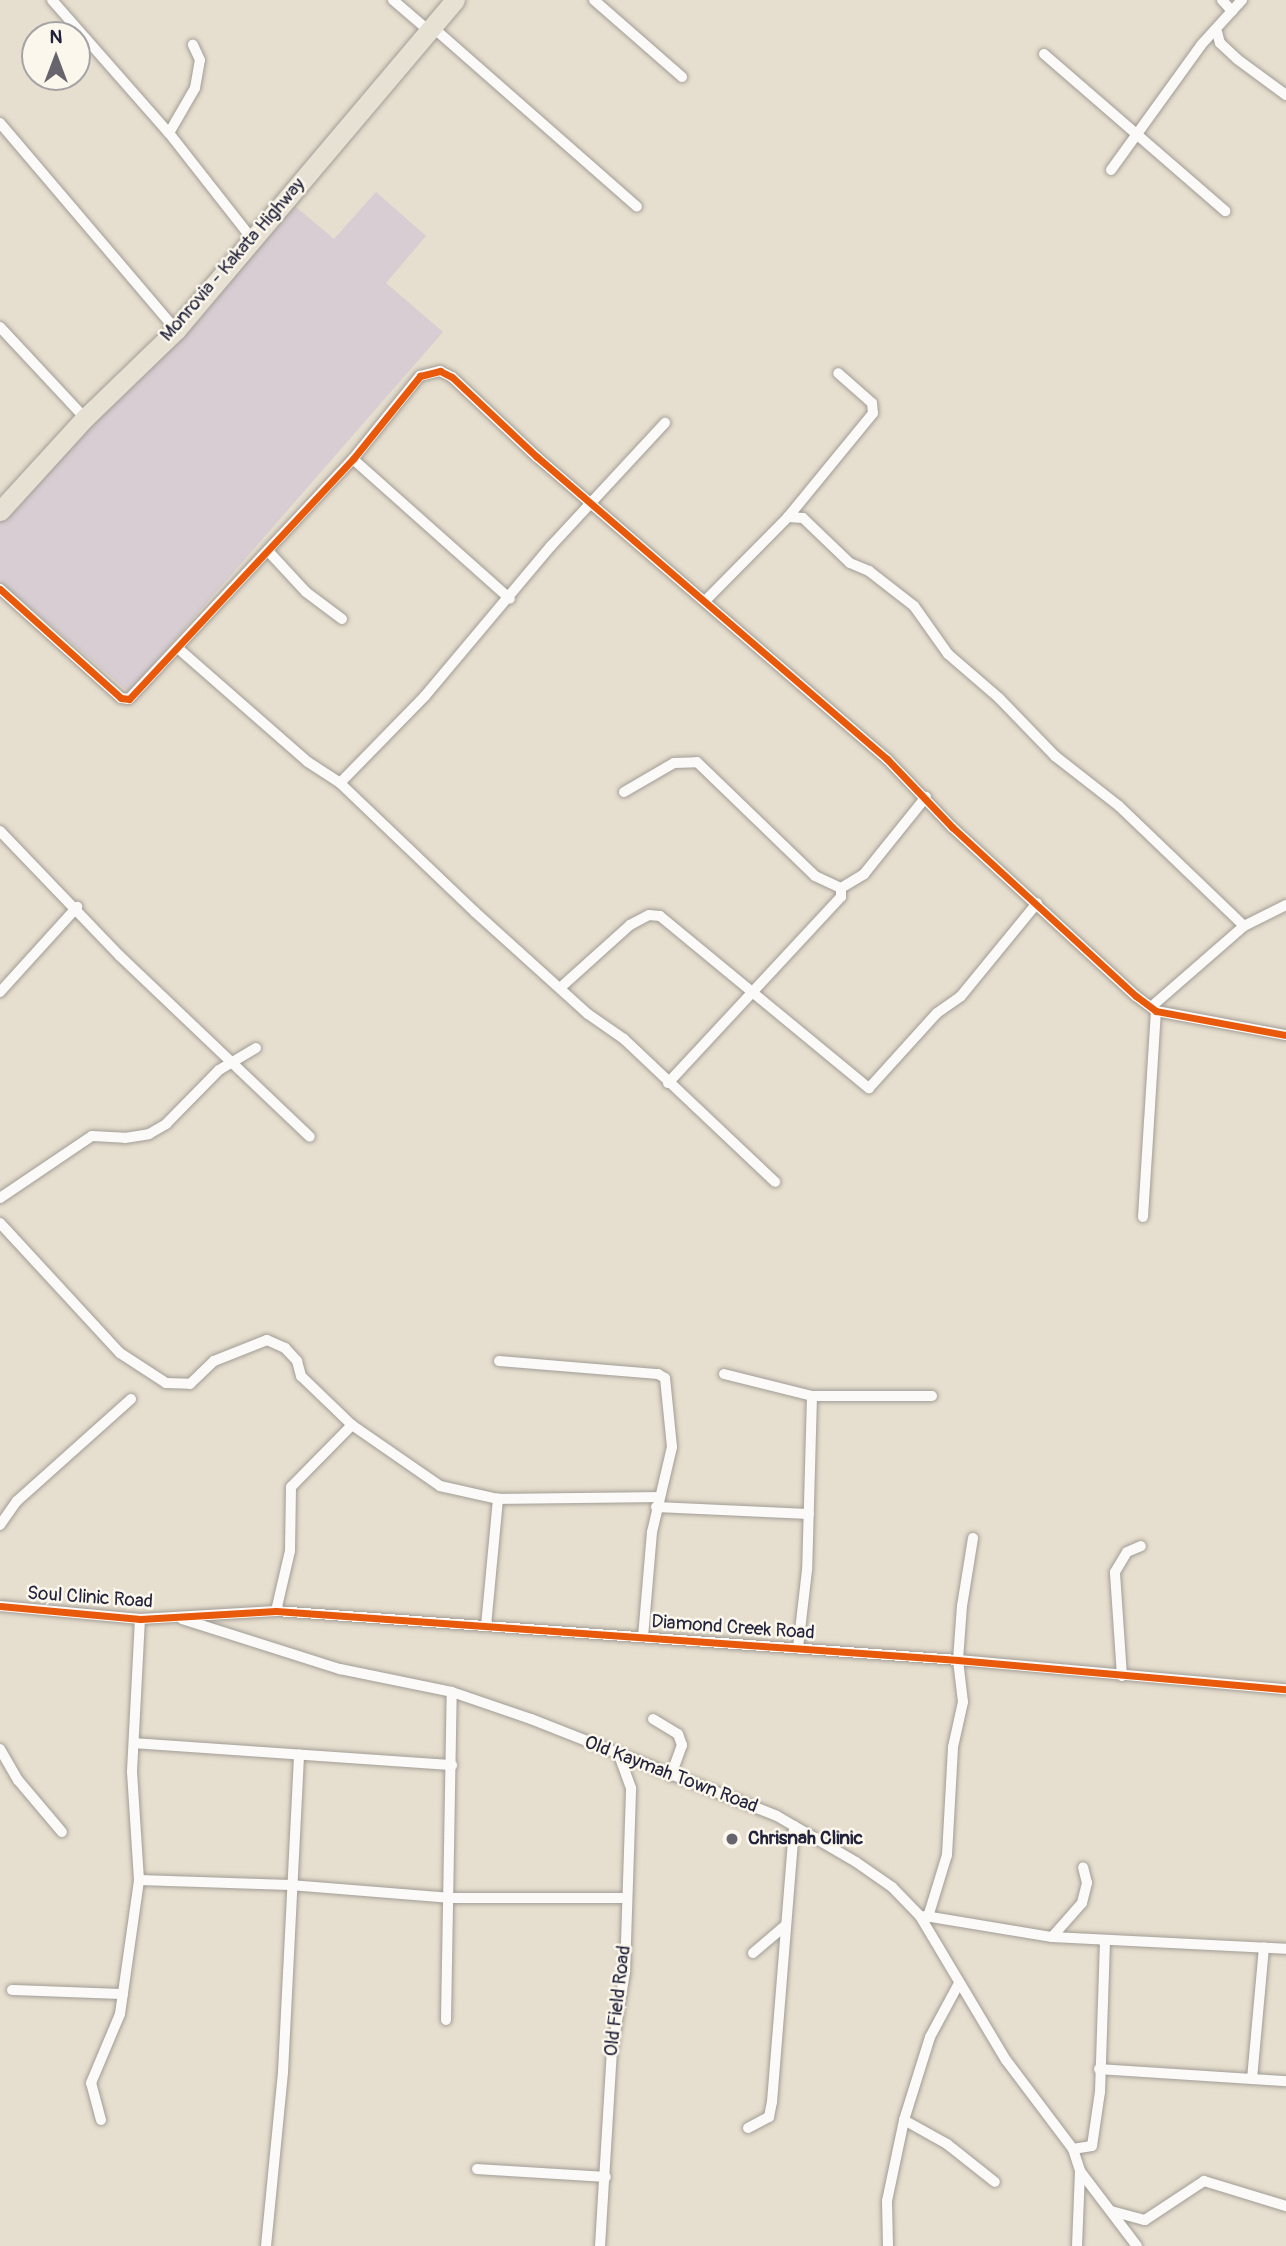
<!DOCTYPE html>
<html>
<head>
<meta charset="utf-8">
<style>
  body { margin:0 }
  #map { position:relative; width:1286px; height:2246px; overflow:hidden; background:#e6dece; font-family:Pangolin,sans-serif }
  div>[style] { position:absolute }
  .industrial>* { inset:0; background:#d7cdd2 }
  .roads { filter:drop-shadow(0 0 2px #a19d96) drop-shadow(0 0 2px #a19d96) }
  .street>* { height:10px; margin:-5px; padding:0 5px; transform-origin:5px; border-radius:5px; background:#fbfaf8 }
  .highway>* { height:19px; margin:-9.5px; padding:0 9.5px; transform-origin:9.5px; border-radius:9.5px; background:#e7e1d4 }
  .cycleway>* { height:7px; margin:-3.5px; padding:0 3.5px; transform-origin:3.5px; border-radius:3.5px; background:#e8590c }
  .dots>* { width:19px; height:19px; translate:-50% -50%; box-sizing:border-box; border:4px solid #fbf7ec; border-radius:50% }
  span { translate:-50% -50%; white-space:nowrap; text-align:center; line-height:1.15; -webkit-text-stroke:5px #fbf7ec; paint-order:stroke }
  .street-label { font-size:19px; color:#22223b }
  .poi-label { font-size:19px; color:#22223b; font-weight:700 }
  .left { translate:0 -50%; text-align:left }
  .north { position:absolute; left:21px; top:21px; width:70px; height:70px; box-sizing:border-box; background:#fbf7ec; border:2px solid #a4a2a5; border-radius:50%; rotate:0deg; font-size:19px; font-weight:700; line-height:28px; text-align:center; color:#22223b }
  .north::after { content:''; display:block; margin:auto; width:24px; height:32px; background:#67646e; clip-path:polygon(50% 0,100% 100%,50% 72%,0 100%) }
</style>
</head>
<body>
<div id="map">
  <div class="industrial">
    <div style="clip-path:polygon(376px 192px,426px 236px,386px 283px,443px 332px,129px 692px,0 582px,0 521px,283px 196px,334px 239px)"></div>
  </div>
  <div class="roads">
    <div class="street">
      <div style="left:52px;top:0;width:177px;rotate:48.7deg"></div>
      <div style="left:169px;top:133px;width:136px;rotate:51.9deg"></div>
      <div style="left:393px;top:0;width:48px;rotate:40.7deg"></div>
      <div style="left:429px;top:31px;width:8px"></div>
      <div style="left:437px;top:31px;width:266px;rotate:41.3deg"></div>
      <div style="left:594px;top:0;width:117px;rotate:41.2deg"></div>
      <div style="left:1222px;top:0;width:15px;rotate:48deg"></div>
      <div style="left:1217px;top:32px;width:11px;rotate:75deg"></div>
      <div style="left:1220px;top:43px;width:23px;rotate:43deg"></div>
      <div style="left:1237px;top:59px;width:61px;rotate:36.3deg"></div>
      <div style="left:1044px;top:54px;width:240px;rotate:40.9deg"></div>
      <div style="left:0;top:123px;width:272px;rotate:49.6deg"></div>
      <div style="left:169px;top:133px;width:52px;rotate:-60deg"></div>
      <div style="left:195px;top:88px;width:28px;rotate:-80deg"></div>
      <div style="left:200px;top:60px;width:17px;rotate:-115deg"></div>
      <div style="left:1111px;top:170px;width:154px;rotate:-54.2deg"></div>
      <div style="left:1201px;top:45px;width:61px;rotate:-47.7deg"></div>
      <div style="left:0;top:327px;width:125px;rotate:47deg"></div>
      <div style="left:353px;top:459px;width:210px;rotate:41.7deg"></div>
      <div style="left:788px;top:517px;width:134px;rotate:-50.7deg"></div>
      <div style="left:873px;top:413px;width:10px;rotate:-96deg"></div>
      <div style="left:872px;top:403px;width:45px;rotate:-138.6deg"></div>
      <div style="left:269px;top:552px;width:54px;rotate:47.2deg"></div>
      <div style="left:306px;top:592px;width:45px;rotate:36.9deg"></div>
      <div style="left:0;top:589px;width:163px;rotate:42deg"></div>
      <div style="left:121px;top:698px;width:8px;rotate:7deg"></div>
      <div style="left:129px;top:699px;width:328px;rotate:-47deg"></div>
      <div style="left:353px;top:459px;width:107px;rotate:-51.1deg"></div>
      <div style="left:420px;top:376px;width:21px;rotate:-14deg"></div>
      <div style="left:440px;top:371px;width:13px;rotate:27deg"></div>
      <div style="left:452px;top:377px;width:117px;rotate:43.3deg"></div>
      <div style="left:537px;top:457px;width:462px;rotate:40.8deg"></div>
      <div style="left:887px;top:759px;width:94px;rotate:46.3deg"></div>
      <div style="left:952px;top:827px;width:250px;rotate:42.6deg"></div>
      <div style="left:1136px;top:996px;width:25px;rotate:37deg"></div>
      <div style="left:1156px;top:1011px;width:132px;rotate:10.5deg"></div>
      <div style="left:706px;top:600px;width:117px;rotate:-45.3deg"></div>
      <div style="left:788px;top:517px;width:15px;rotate:4deg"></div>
      <div style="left:803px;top:518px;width:65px;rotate:43.8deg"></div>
      <div style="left:850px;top:563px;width:21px;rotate:23deg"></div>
      <div style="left:869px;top:571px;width:57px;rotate:37.9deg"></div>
      <div style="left:914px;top:606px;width:59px;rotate:54.7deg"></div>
      <div style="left:948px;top:654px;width:67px;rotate:40.8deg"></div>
      <div style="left:999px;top:698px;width:81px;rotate:46deg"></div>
      <div style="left:1055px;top:756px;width:81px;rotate:38deg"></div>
      <div style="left:1119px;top:806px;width:173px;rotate:43.8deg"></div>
      <div style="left:180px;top:650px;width:170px;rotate:41.2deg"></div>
      <div style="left:308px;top:762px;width:38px;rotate:33deg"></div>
      <div style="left:340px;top:783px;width:187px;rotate:43.7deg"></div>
      <div style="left:475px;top:912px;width:152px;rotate:42.1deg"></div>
      <div style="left:588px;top:1014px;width:44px;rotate:34.8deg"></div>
      <div style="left:624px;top:1039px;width:208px;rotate:43.4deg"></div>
      <div style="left:340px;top:783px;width:122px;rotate:-45.7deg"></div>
      <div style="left:425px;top:696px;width:196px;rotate:-50deg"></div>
      <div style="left:551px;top:546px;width:168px;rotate:-47.2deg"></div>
      <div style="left:624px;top:792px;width:58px;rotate:-30.1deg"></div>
      <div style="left:674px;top:763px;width:23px;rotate:-2deg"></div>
      <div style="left:697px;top:762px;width:164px;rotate:44deg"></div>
      <div style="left:815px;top:876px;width:29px;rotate:25deg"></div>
      <div style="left:841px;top:888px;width:27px;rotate:-31deg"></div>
      <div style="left:864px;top:874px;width:99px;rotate:-51.2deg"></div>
      <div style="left:0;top:831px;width:173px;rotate:46.2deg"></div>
      <div style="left:120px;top:956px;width:262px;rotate:43.6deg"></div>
      <div style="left:560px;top:988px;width:94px;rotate:-42deg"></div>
      <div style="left:630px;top:925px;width:21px;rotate:-28deg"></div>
      <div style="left:649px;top:915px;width:11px;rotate:5deg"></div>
      <div style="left:660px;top:916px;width:271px;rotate:39.5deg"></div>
      <div style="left:869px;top:1088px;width:101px;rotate:-47.8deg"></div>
      <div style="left:937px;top:1013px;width:29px;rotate:-35deg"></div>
      <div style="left:961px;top:996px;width:120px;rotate:-50.7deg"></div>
      <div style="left:0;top:992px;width:115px;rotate:-47.8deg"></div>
      <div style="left:1151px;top:1007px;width:123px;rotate:-41.1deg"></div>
      <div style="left:1244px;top:926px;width:47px;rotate:-26.6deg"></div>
      <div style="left:668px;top:1083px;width:254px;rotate:-47.1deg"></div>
      <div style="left:841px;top:897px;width:9px;rotate:-90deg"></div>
      <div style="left:0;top:1198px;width:111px;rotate:-34deg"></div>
      <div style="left:92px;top:1136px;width:33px;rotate:3deg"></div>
      <div style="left:125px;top:1138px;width:24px;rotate:-9deg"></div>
      <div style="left:149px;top:1134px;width:20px;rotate:-30deg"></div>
      <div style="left:166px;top:1124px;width:76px;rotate:-45.5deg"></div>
      <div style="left:219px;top:1070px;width:43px;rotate:-30.7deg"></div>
      <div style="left:1143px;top:1217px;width:206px;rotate:-86.4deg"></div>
      <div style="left:0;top:1223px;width:177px;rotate:47.3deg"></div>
      <div style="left:120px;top:1353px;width:55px;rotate:33.1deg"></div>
      <div style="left:166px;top:1383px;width:24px;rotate:2deg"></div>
      <div style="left:190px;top:1384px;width:33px;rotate:-44deg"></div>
      <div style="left:214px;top:1361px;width:57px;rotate:-21.6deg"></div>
      <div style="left:267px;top:1340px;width:20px;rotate:24deg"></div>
      <div style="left:285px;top:1348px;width:18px;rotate:47deg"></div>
      <div style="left:297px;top:1361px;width:16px;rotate:75deg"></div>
      <div style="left:301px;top:1376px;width:71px;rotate:43.9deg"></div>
      <div style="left:352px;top:1425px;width:107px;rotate:34.7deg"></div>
      <div style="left:440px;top:1486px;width:59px;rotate:12.6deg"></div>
      <div style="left:498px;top:1499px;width:161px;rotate:-0.7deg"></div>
      <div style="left:499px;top:1361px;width:160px;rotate:4.7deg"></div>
      <div style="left:658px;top:1374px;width:8px;rotate:30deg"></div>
      <div style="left:665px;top:1378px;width:69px;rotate:84.2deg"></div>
      <div style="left:672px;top:1447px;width:87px;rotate:103.2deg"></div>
      <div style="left:652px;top:1532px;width:105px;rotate:94.9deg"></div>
      <div style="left:724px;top:1374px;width:91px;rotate:14deg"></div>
      <div style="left:812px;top:1396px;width:174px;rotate:91.6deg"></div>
      <div style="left:807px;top:1570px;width:79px;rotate:96.6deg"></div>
      <div style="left:812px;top:1396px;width:120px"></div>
      <div style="left:656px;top:1507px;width:153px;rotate:2.6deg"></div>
      <div style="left:0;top:1525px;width:29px;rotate:-55deg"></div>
      <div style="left:17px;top:1501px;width:153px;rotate:-41.8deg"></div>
      <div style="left:0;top:1606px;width:141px;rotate:5.3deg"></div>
      <div style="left:140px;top:1619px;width:136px;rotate:-3.4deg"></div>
      <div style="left:276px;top:1611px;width:684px;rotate:4.11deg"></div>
      <div style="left:958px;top:1660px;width:329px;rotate:5.1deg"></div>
      <div style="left:276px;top:1611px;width:62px;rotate:-76.9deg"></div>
      <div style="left:290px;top:1551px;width:64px;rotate:-89.1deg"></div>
      <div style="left:291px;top:1487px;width:87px;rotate:-45.5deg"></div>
      <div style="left:182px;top:1619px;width:166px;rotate:17.6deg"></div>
      <div style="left:340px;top:1669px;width:114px;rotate:11.6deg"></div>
      <div style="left:452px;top:1692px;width:83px;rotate:18.9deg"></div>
      <div style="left:531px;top:1719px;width:264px;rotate:21.5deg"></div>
      <div style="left:777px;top:1816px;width:91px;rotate:30.2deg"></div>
      <div style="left:856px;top:1862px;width:44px;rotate:34.8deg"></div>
      <div style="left:892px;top:1887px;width:40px;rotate:46deg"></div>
      <div style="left:920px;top:1916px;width:168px;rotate:59.2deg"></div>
      <div style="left:1006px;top:2060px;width:111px;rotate:53deg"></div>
      <div style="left:1073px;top:2149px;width:23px;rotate:72deg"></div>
      <div style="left:1080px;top:2171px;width:94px;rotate:52.8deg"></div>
      <div style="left:486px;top:1626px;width:128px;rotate:-84.6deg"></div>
      <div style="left:1122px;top:1676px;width:104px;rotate:-93.9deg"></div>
      <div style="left:1115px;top:1572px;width:23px;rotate:-59deg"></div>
      <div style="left:1127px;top:1552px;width:15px;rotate:-23deg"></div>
      <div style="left:653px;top:1719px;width:29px;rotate:31deg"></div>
      <div style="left:678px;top:1734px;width:12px;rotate:70deg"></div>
      <div style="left:682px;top:1745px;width:33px;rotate:110deg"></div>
      <div style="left:134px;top:1743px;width:319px;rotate:4deg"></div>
      <div style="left:0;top:1749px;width:36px;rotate:60deg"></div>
      <div style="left:18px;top:1780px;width:68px;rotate:49.8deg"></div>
      <div style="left:139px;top:1880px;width:151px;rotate:1.9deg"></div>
      <div style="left:290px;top:1885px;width:162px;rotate:4.6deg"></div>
      <div style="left:451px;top:1898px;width:173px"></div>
      <div style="left:925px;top:1916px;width:129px;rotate:9.4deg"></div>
      <div style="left:1052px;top:1937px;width:234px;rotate:2.9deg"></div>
      <div style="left:928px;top:1917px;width:65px;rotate:-73deg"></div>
      <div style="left:947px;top:1855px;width:108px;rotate:-86.8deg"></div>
      <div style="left:953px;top:1747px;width:46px;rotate:-77.5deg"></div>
      <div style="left:963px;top:1702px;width:42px;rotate:-96.8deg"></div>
      <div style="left:958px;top:1660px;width:54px;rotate:-85.8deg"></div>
      <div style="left:962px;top:1606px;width:69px;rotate:-80.8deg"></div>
      <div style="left:1052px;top:1937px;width:45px;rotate:-48.6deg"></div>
      <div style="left:1082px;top:1903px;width:21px;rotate:-76deg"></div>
      <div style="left:1087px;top:1883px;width:16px;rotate:-104deg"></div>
      <div style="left:753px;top:1953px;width:43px;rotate:-40.3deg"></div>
      <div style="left:12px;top:1990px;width:111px;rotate:2.1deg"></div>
      <div style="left:446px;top:2020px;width:328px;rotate:-89deg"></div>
      <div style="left:1099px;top:2069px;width:187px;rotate:3.7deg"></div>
      <div style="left:1252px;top:2079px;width:132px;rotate:-84.8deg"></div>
      <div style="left:101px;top:2120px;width:38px;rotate:-105deg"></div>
      <div style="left:91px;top:2083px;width:75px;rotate:-67.2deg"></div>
      <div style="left:120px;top:2014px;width:135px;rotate:-81.9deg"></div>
      <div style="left:139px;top:1880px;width:109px;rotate:-93.7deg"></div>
      <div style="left:132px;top:1771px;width:152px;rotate:-87deg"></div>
      <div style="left:904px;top:2120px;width:49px;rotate:29.2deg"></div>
      <div style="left:947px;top:2144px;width:61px;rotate:38.4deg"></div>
      <div style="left:748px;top:2128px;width:24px;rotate:-28deg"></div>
      <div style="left:769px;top:2117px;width:15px;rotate:-79deg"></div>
      <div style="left:772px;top:2102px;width:277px;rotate:-85.4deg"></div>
      <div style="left:1073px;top:2149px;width:19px;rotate:-9deg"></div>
      <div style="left:1092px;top:2146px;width:55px;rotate:-81.6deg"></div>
      <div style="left:1100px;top:2092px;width:152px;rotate:-88.1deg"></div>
      <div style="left:477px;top:2169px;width:129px;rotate:3.5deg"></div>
      <div style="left:1111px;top:2211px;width:35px;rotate:15deg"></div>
      <div style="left:1145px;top:2220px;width:71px;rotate:-33.5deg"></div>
      <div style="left:1204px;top:2181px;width:86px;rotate:17deg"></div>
      <div style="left:266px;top:2246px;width:175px;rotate:-84.4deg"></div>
      <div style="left:283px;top:2072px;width:318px;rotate:-87.1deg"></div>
      <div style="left:600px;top:2246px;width:194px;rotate:-86.5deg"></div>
      <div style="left:612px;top:2052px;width:81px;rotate:-80.8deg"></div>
      <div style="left:625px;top:1972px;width:184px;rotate:-88.1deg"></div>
      <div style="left:631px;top:1788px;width:33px;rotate:-110deg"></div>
      <div style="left:888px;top:2246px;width:45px;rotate:-91.3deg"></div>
      <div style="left:887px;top:2201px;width:83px;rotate:-78.1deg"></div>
      <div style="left:904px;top:2120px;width:87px;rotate:-72.6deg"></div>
      <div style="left:930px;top:2037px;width:59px;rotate:-61.7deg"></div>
      <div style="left:1077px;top:2246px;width:75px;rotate:-87.7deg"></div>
    </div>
    <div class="highway">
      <div style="left:0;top:511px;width:126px;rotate:-47.6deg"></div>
      <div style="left:85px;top:418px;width:127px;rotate:-44deg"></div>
      <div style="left:176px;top:330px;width:432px;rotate:-49.8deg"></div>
    </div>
  </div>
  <div class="cycleway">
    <div style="left:0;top:589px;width:163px;rotate:42deg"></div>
    <div style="left:121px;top:698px;width:8px;rotate:7deg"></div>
    <div style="left:129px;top:699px;width:328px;rotate:-47deg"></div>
    <div style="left:353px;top:459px;width:107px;rotate:-51.1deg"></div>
    <div style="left:420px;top:376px;width:21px;rotate:-14deg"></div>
    <div style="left:440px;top:371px;width:13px;rotate:27deg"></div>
    <div style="left:452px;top:377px;width:117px;rotate:43.3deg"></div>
    <div style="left:537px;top:457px;width:462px;rotate:40.8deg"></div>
    <div style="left:887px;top:759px;width:94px;rotate:46.3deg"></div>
    <div style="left:952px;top:827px;width:250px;rotate:42.6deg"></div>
    <div style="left:1136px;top:996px;width:25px;rotate:37deg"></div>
    <div style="left:1156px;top:1011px;width:132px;rotate:10.5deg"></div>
    <div style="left:0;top:1606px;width:141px;rotate:5.3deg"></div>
    <div style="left:140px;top:1619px;width:136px;rotate:-3.4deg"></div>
    <div style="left:276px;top:1611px;width:684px;rotate:4.11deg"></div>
    <div style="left:958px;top:1660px;width:329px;rotate:5.1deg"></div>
  </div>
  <div class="dots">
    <div style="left:732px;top:1839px;background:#67646e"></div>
  </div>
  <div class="street-label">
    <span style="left:233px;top:260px;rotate:-49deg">Monrovia - Kakata Highway</span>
    <span style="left:90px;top:1598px;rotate:4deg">Soul Clinic Road</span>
    <span style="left:733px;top:1628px;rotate:4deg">Diamond Creek Road</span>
    <span style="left:671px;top:1775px;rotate:21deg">Old Kaymah Town Road</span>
    <span style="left:618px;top:2001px;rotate:-83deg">Old Field Road</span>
  </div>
  <div class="poi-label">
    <span class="left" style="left:748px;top:1839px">Chrisnah Clinic</span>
  </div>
  <div class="north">N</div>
</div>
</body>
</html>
